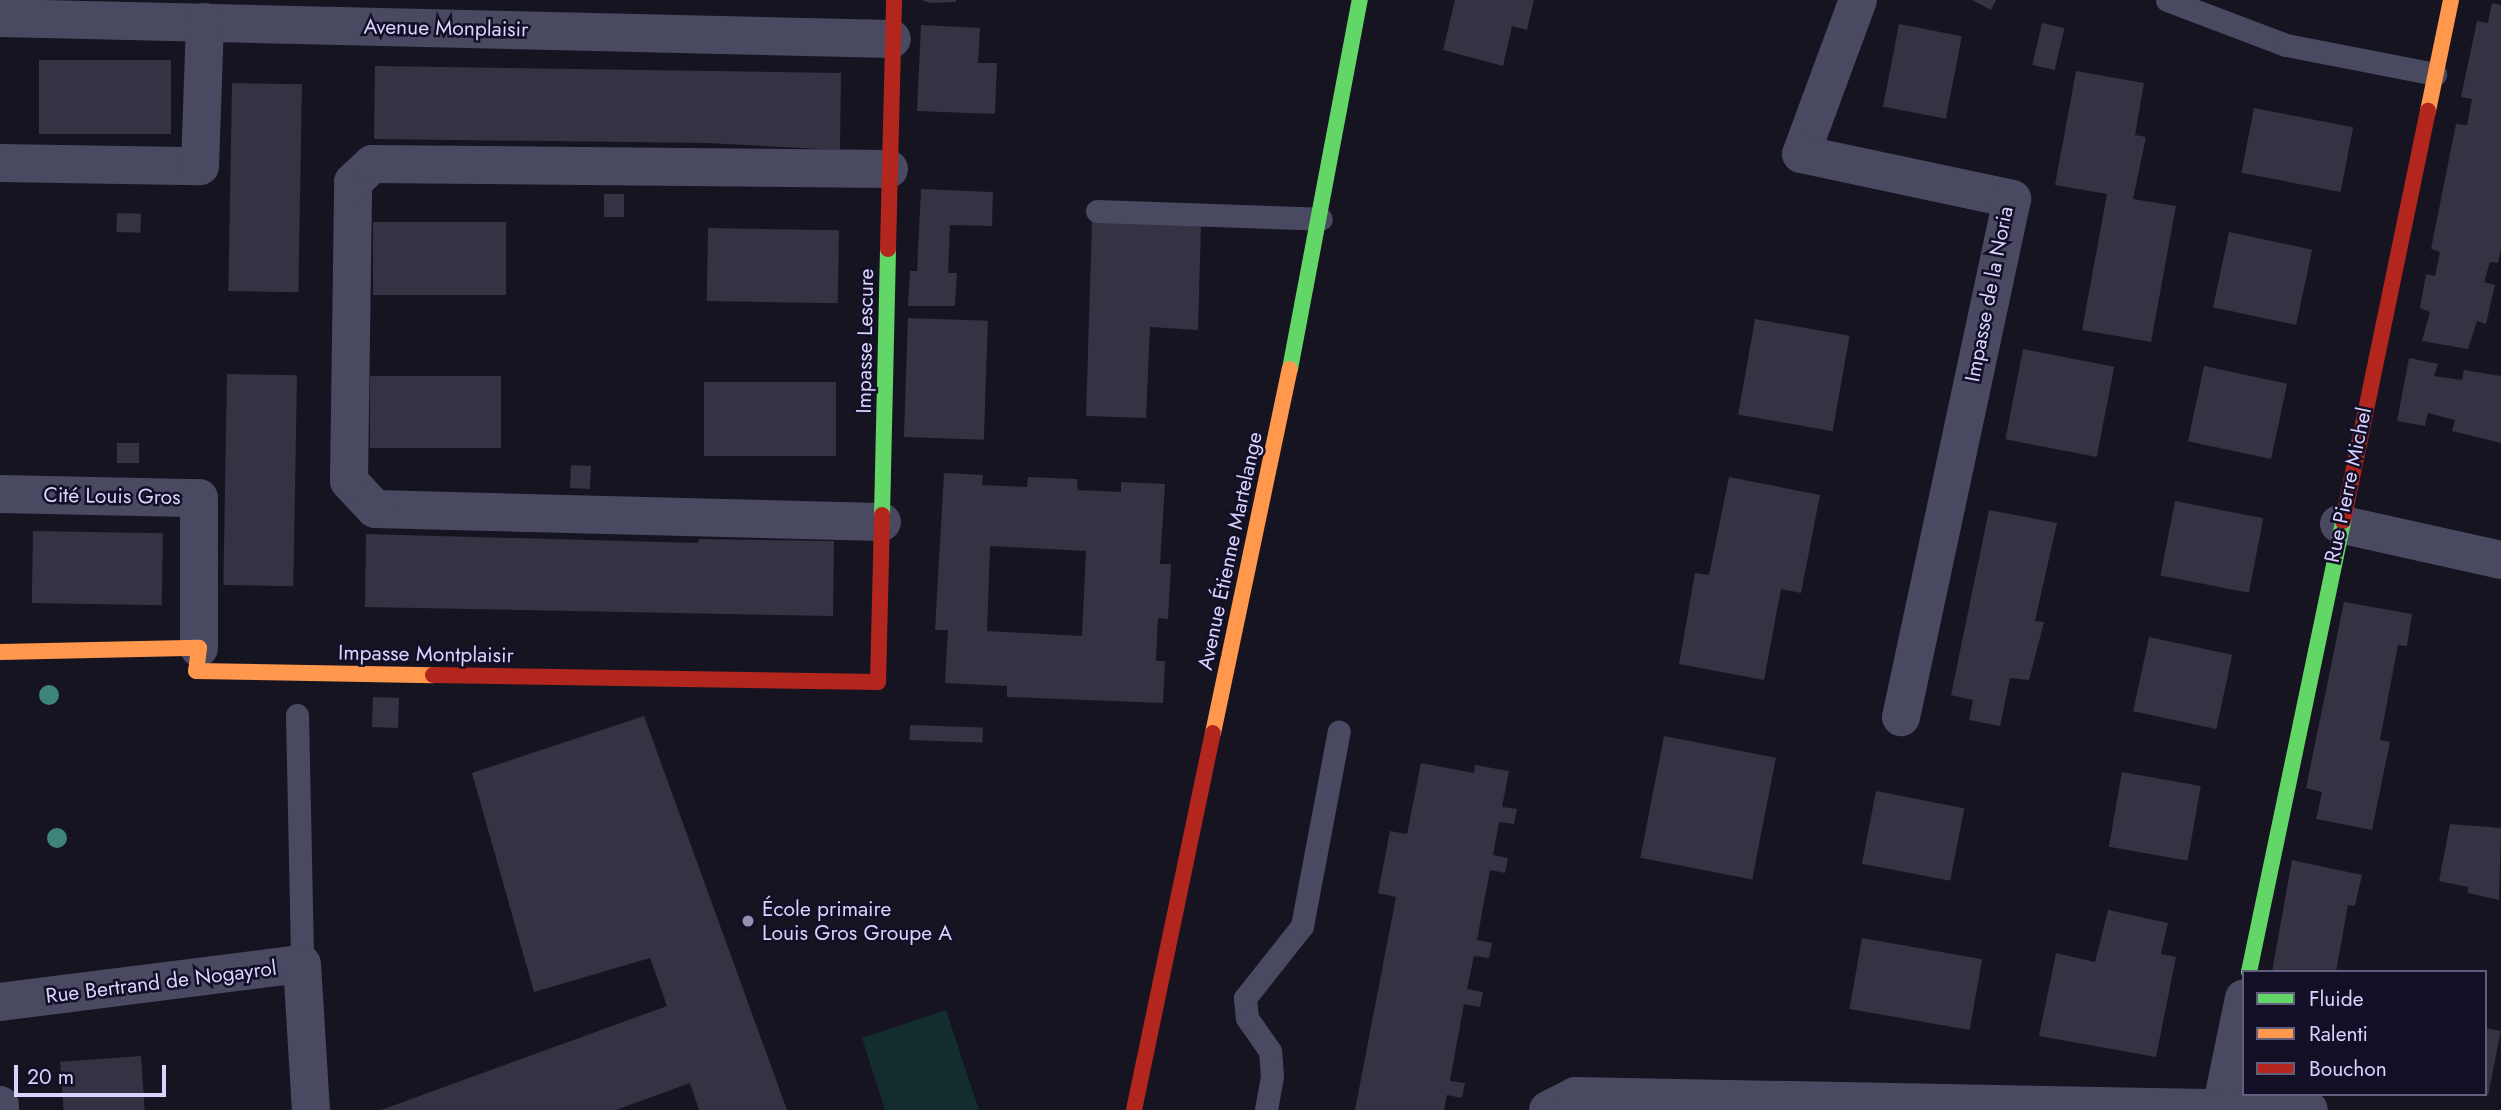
<!DOCTYPE html>
<html>
<head>
<meta charset="utf-8">
<style>
  body { margin:0 }
  #map { position:relative; width:2501px; height:1110px; overflow:hidden; background:#161421; font-family:Jost,sans-serif }
  div>[style] { position:absolute }
  .green>* { inset:0; background:#132c2d }
  .building>* { inset:0; background:#343243; transform-origin:0 0 }
  .lane>* { height:23px; margin:-11.5px; padding:0 11.5px; transform-origin:11.5px; border-radius:11.5px; background:#4a4962 }
  .street>* { height:38px; margin:-19px; padding:0 19px; transform-origin:19px; border-radius:19px; background:#4a4962 }
  .fast>* { height:16px; margin:-8px; padding:0 8px; transform-origin:8px; border-radius:8px; background:#63d668 }
  .slow>* { height:16px; margin:-8px; padding:0 8px; transform-origin:8px; border-radius:8px; background:#ff974d }
  .jam>* { height:16px; margin:-8px; padding:0 8px; transform-origin:8px; border-radius:8px; background:#b3261e }
  .trees>* { width:20px; height:20px; margin:-10px; border-radius:50%; background:#3e8478 }
  .dots>* { width:19px; height:19px; translate:-50% -50%; box-sizing:border-box; border:4px solid #130f26; border-radius:50% }
  span { translate:-50% -50%; white-space:nowrap; text-align:center; line-height:1.15; -webkit-text-stroke:5px #130f26; paint-order:stroke }
  .street-label { font-size:21px; color:#d9d4ff }
  .poi-label { font-size:21px; color:#d9d4ff }
  .left { translate:0 -50%; text-align:left }
  .legend { position:absolute; left:2242px; top:970px; width:245px; height:126px; box-sizing:border-box; background:#130f26; border:2px solid #625e7d; margin:0; padding:9px 12px; list-style:none; font-size:21px; color:#d9d4ff }
  .legend li { display:flex; align-items:center; gap:14px; height:35px }
  .legend b { width:35px; border:2px solid #625e7d }
  .scale { position:absolute; left:14px; top:1065px; width:152px; height:32px; box-sizing:border-box; border:4px solid #d9d4ff; border-top:0; padding-left:9px; font-size:21px; line-height:24px; white-space:nowrap; color:#d9d4ff; -webkit-text-stroke:5px #130f26; paint-order:stroke }
</style>
</head>
<body>
<div id="map">
  <div class="green">
    <div style="clip-path:polygon(946px 1010px,979px 1110px,885px 1110px,862px 1038px)"></div>
  </div>
  <div class="building">
    <div style="clip-path:polygon(922px 0,956px 0,956px 2px,930px 3px)"></div>
    <div style="clip-path:polygon(1455px 0,1534px 0,1527px 30px,1512px 26px,1503px 66px,1443px 50px)"></div>
    <div style="clip-path:polygon(1972px 0,1996px 0,1991px 10px)"></div>
    <div style="clip-path:polygon(2492px 3px,2501px 5px,2501px 249px,2498px 263px,2490px 262px,2484px 282px,2495px 285px,2486px 324px,2477px 321px,2468px 349px,2422px 341px,2430px 312px,2420px 308px,2426px 274px,2435px 276px,2440px 252px,2431px 249px,2456px 124px,2467px 125px,2472px 99px,2461px 97px,2477px 21px,2488px 23px)"></div>
    <div style="left:2042px;top:23px;width:23px;height:43px;rotate:13deg"></div>
    <div style="left:1899px;top:24px;width:64px;height:84px;rotate:11deg"></div>
    <div style="clip-path:polygon(921px 25px,980px 28px,978px 63px,997px 63px,995px 114px,917px 111px)"></div>
    <div style="left:39px;top:60px;width:132px;height:74px"></div>
    <div style="clip-path:polygon(375px 66px,841px 73px,840px 150px,707px 143px,374px 139px)"></div>
    <div style="clip-path:polygon(2076px 71px,2144px 83px,2135px 135px,2146px 137px,2133px 199px,2176px 206px,2151px 342px,2082px 330px,2107px 194px,2055px 185px)"></div>
    <div style="left:232px;top:83px;width:70px;height:208px;rotate:1deg"></div>
    <div style="left:2254px;top:108px;width:101px;height:66px;rotate:11deg"></div>
    <div style="clip-path:polygon(921px 189px,993px 192px,992px 226px,950px 225px,948px 273px,957px 273px,955px 306px,908px 306px,910px 271px,917px 271px)"></div>
    <div style="left:624px;top:194px;width:23px;height:20px;rotate:90deg"></div>
    <div style="left:117px;top:213px;width:24px;height:19px;rotate:2deg"></div>
    <div style="left:373px;top:222px;width:133px;height:73px"></div>
    <div style="clip-path:polygon(1092px 222px,1201px 226px,1198px 330px,1150px 327px,1146px 418px,1086px 416px)"></div>
    <div style="left:708px;top:228px;width:131px;height:73px;rotate:1deg"></div>
    <div style="left:2229px;top:232px;width:85px;height:77px;rotate:12deg"></div>
    <div style="left:908px;top:318px;width:80px;height:119px;rotate:2deg"></div>
    <div style="left:1755px;top:319px;width:96px;height:97px;rotate:10deg"></div>
    <div style="left:2023px;top:349px;width:93px;height:92px;rotate:11deg"></div>
    <div style="clip-path:polygon(2409px 358px,2438px 364px,2434px 376px,2462px 380px,2464px 370px,2501px 376px,2501px 443px,2452px 431px,2455px 420px,2428px 413px,2425px 426px,2397px 421px)"></div>
    <div style="left:2204px;top:366px;width:85px;height:77px;rotate:12deg"></div>
    <div style="left:227px;top:374px;width:70px;height:211px;rotate:1deg"></div>
    <div style="left:370px;top:376px;width:131px;height:72px"></div>
    <div style="left:704px;top:382px;width:132px;height:74px"></div>
    <div style="left:117px;top:443px;width:22px;height:20px"></div>
    <div style="left:571px;top:465px;width:20px;height:23px;rotate:3deg"></div>
    <div style="clip-path:polygon(evenodd,944px 473px,983px 475px,982px 485px,1027px 487px,1028px 477px,1077px 479px,1078px 490px,1121px 492px,1121px 482px,1165px 484px,1160px 564px,1171px 564px,1168px 619px,1158px 618px,1156px 661px,1165px 661px,1163px 703px,1007px 697px,1007px 686px,945px 683px,948px 630px,935px 630px,944px 473px,990px 546px,1086px 551px,1082px 636px,987px 631px,990px 546px)"></div>
    <div style="clip-path:polygon(1729px 477px,1820px 495px,1801px 593px,1781px 589px,1764px 680px,1679px 664px,1695px 573px,1709px 575px)"></div>
    <div style="left:2175px;top:501px;width:90px;height:76px;rotate:11deg"></div>
    <div style="clip-path:polygon(1989px 510px,2057px 523px,2035px 621px,2044px 622px,2029px 680px,2010px 678px,2000px 726px,1969px 720px,1973px 700px,1951px 695px)"></div>
    <div style="left:33px;top:531px;width:130px;height:72px;rotate:1deg"></div>
    <div style="clip-path:polygon(366px 534px,698px 543px,699px 539px,834px 541px,833px 616px,365px 607px)"></div>
    <div style="clip-path:polygon(2344px 602px,2412px 614px,2407px 646px,2398px 645px,2380px 740px,2390px 742px,2372px 830px,2316px 819px,2322px 792px,2306px 788px)"></div>
    <div style="left:2149px;top:637px;width:85px;height:76px;rotate:12deg"></div>
    <div style="left:373px;top:697px;width:26px;height:30px;rotate:2deg"></div>
    <div style="clip-path:polygon(644px 716px,787px 1110px,699px 1110px,690px 1083px,616px 1110px,381px 1110px,667px 1006px,650px 958px,534px 992px,472px 773px)"></div>
    <div style="left:910px;top:725px;width:73px;height:15px;rotate:2deg"></div>
    <div style="left:1664px;top:736px;width:114px;height:124px;rotate:11deg"></div>
    <div style="clip-path:polygon(1421px 763px,1474px 773px,1475px 765px,1509px 771px,1502px 807px,1517px 809px,1514px 824px,1499px 822px,1493px 855px,1508px 858px,1505px 873px,1490px 870px,1477px 940px,1492px 943px,1489px 958px,1474px 956px,1467px 989px,1483px 992px,1480px 1007px,1464px 1004px,1450px 1081px,1465px 1083px,1462px 1098px,1447px 1095px,1444px 1110px,1355px 1110px,1396px 897px,1378px 893px,1390px 831px,1407px 834px)"></div>
    <div style="left:2122px;top:772px;width:80px;height:76px;rotate:10deg"></div>
    <div style="left:1876px;top:791px;width:90px;height:74px;rotate:11deg"></div>
    <div style="clip-path:polygon(2450px 824px,2501px 828px,2499px 900px,2468px 893px,2468px 887px,2439px 881px)"></div>
    <div style="clip-path:polygon(2292px 860px,2362px 875px,2355px 906px,2348px 905px,2336px 972px,2272px 972px)"></div>
    <div style="clip-path:polygon(2108px 910px,2168px 923px,2161px 954px,2176px 957px,2156px 1057px,2039px 1036px,2056px 953px,2095px 962px)"></div>
    <div style="left:1862px;top:938px;width:122px;height:72px;rotate:10deg"></div>
    <div style="left:2485px;top:1028px;width:16px;height:65px;rotate:11deg"></div>
    <div style="left:141px;top:1056px;width:54px;height:81px;rotate:86deg"></div>
  </div>
  <div class="lane">
    <div style="left:2167px;top:0;width:127px;rotate:20.7deg"></div>
    <div style="left:2286px;top:45px;width:152px;rotate:11deg"></div>
    <div style="left:1097px;top:211px;width:224px;rotate:2deg"></div>
    <div style="left:297px;top:715px;width:249px;rotate:88.8deg"></div>
    <div style="left:1266px;top:1110px;width:34px;rotate:-80deg"></div>
    <div style="left:1272px;top:1077px;width:26px;rotate:-94deg"></div>
    <div style="left:1270px;top:1051px;width:40px;rotate:-124.9deg"></div>
    <div style="left:1247px;top:1018px;width:20px;rotate:-96deg"></div>
    <div style="left:1245px;top:998px;width:92px;rotate:-51.6deg"></div>
    <div style="left:1302px;top:926px;width:198px;rotate:-79.3deg"></div>
  </div>
  <div class="street">
    <div style="left:1858px;top:0;width:164px;rotate:110.3deg"></div>
    <div style="left:1801px;top:154px;width:216px;rotate:12deg"></div>
    <div style="left:2012px;top:199px;width:530px;rotate:102.09deg"></div>
    <div style="left:0;top:18px;width:892px;rotate:1.35deg"></div>
    <div style="left:0;top:163px;width:200px;rotate:0.9deg"></div>
    <div style="left:200px;top:166px;width:144px;rotate:-88deg"></div>
    <div style="left:0;top:494px;width:199px;rotate:1.2deg"></div>
    <div style="left:199px;top:498px;width:150px;rotate:90deg"></div>
    <div style="left:882px;top:522px;width:507px;rotate:-178.53deg"></div>
    <div style="left:375px;top:509px;width:38px;rotate:-133deg"></div>
    <div style="left:349px;top:481px;width:299px;rotate:-89.2deg"></div>
    <div style="left:353px;top:182px;width:26px;rotate:-43deg"></div>
    <div style="left:372px;top:164px;width:517px;rotate:0.55deg"></div>
    <div style="left:2339px;top:524px;width:166px;rotate:12.5deg"></div>
    <div style="left:0;top:1002px;width:304px;rotate:-7.2deg"></div>
    <div style="left:302px;top:964px;width:146px;rotate:86.5deg"></div>
    <div style="left:0;top:1105px;width:5px;rotate:90deg"></div>
    <div style="left:2221px;top:1109px;width:113px;rotate:-78.3deg"></div>
    <div style="left:1548px;top:1110px;width:30px;rotate:-27deg"></div>
    <div style="left:1575px;top:1096px;width:734px;rotate:1.09deg"></div>
  </div>
  <div class="fast">
    <div style="left:1290px;top:369px;width:376px;rotate:-79.3deg"></div>
    <div style="left:882px;top:515px;width:266px;rotate:-88.7deg"></div>
    <div style="left:2249px;top:972px;width:461px;rotate:-78.2deg"></div>
  </div>
  <div class="slow">
    <div style="left:2428px;top:111px;width:113px;rotate:-78.3deg"></div>
    <div style="left:0;top:652px;width:199px;rotate:-1.2deg"></div>
    <div style="left:199px;top:648px;width:23px;rotate:97deg"></div>
    <div style="left:196px;top:671px;width:237px;rotate:1deg"></div>
    <div style="left:1213px;top:733px;width:372px;rotate:-78.1deg"></div>
  </div>
  <div class="jam">
    <div style="left:888px;top:249px;width:249px;rotate:-88.6deg"></div>
    <div style="left:2343px;top:521px;width:419px;rotate:-78.3deg"></div>
    <div style="left:433px;top:675px;width:445px;rotate:0.9deg"></div>
    <div style="left:878px;top:682px;width:167px;rotate:-88.6deg"></div>
    <div style="left:1134px;top:1110px;width:385px;rotate:-78.2deg"></div>
  </div>
  <div class="trees">
    <div style="left:49px;top:695px"></div>
    <div style="left:57px;top:838px"></div>
  </div>
  <div class="dots">
    <div style="left:748px;top:921px;background:#9591b1"></div>
  </div>
  <div class="street-label">
    <span style="left:446px;top:28px;rotate:1deg">Avenue Monplaisir</span>
    <span style="left:1989px;top:294px;rotate:-79deg">Impasse de la Noria</span>
    <span style="left:865px;top:341px;rotate:-89deg">Impasse Lescure</span>
    <span style="left:2348px;top:485px;rotate:-78deg">Rue Pierre Michel</span>
    <span style="left:112px;top:496px;rotate:1deg">Cité Louis Gros</span>
    <span style="left:1230px;top:551px;rotate:-78deg">Avenue Étienne Martelange</span>
    <span style="left:426px;top:654px;rotate:1deg">Impasse Montplaisir</span>
    <span style="left:161px;top:982px;rotate:-7deg">Rue Bertrand de Nogayrol</span>
  </div>
  <div class="poi-label">
    <span class="left" style="left:762px;top:921px">École primaire<br>Louis Gros Groupe A</span>
  </div>
  <ul class="legend">
  <li><b style="height:9px;background:#63d668"></b>Fluide</li>
  <li><b style="height:9px;background:#ff974d"></b>Ralenti</li>
  <li><b style="height:9px;background:#b3261e"></b>Bouchon</li>
  </ul>
  <div class="scale">20 m</div>
</div>
</body>
</html>
